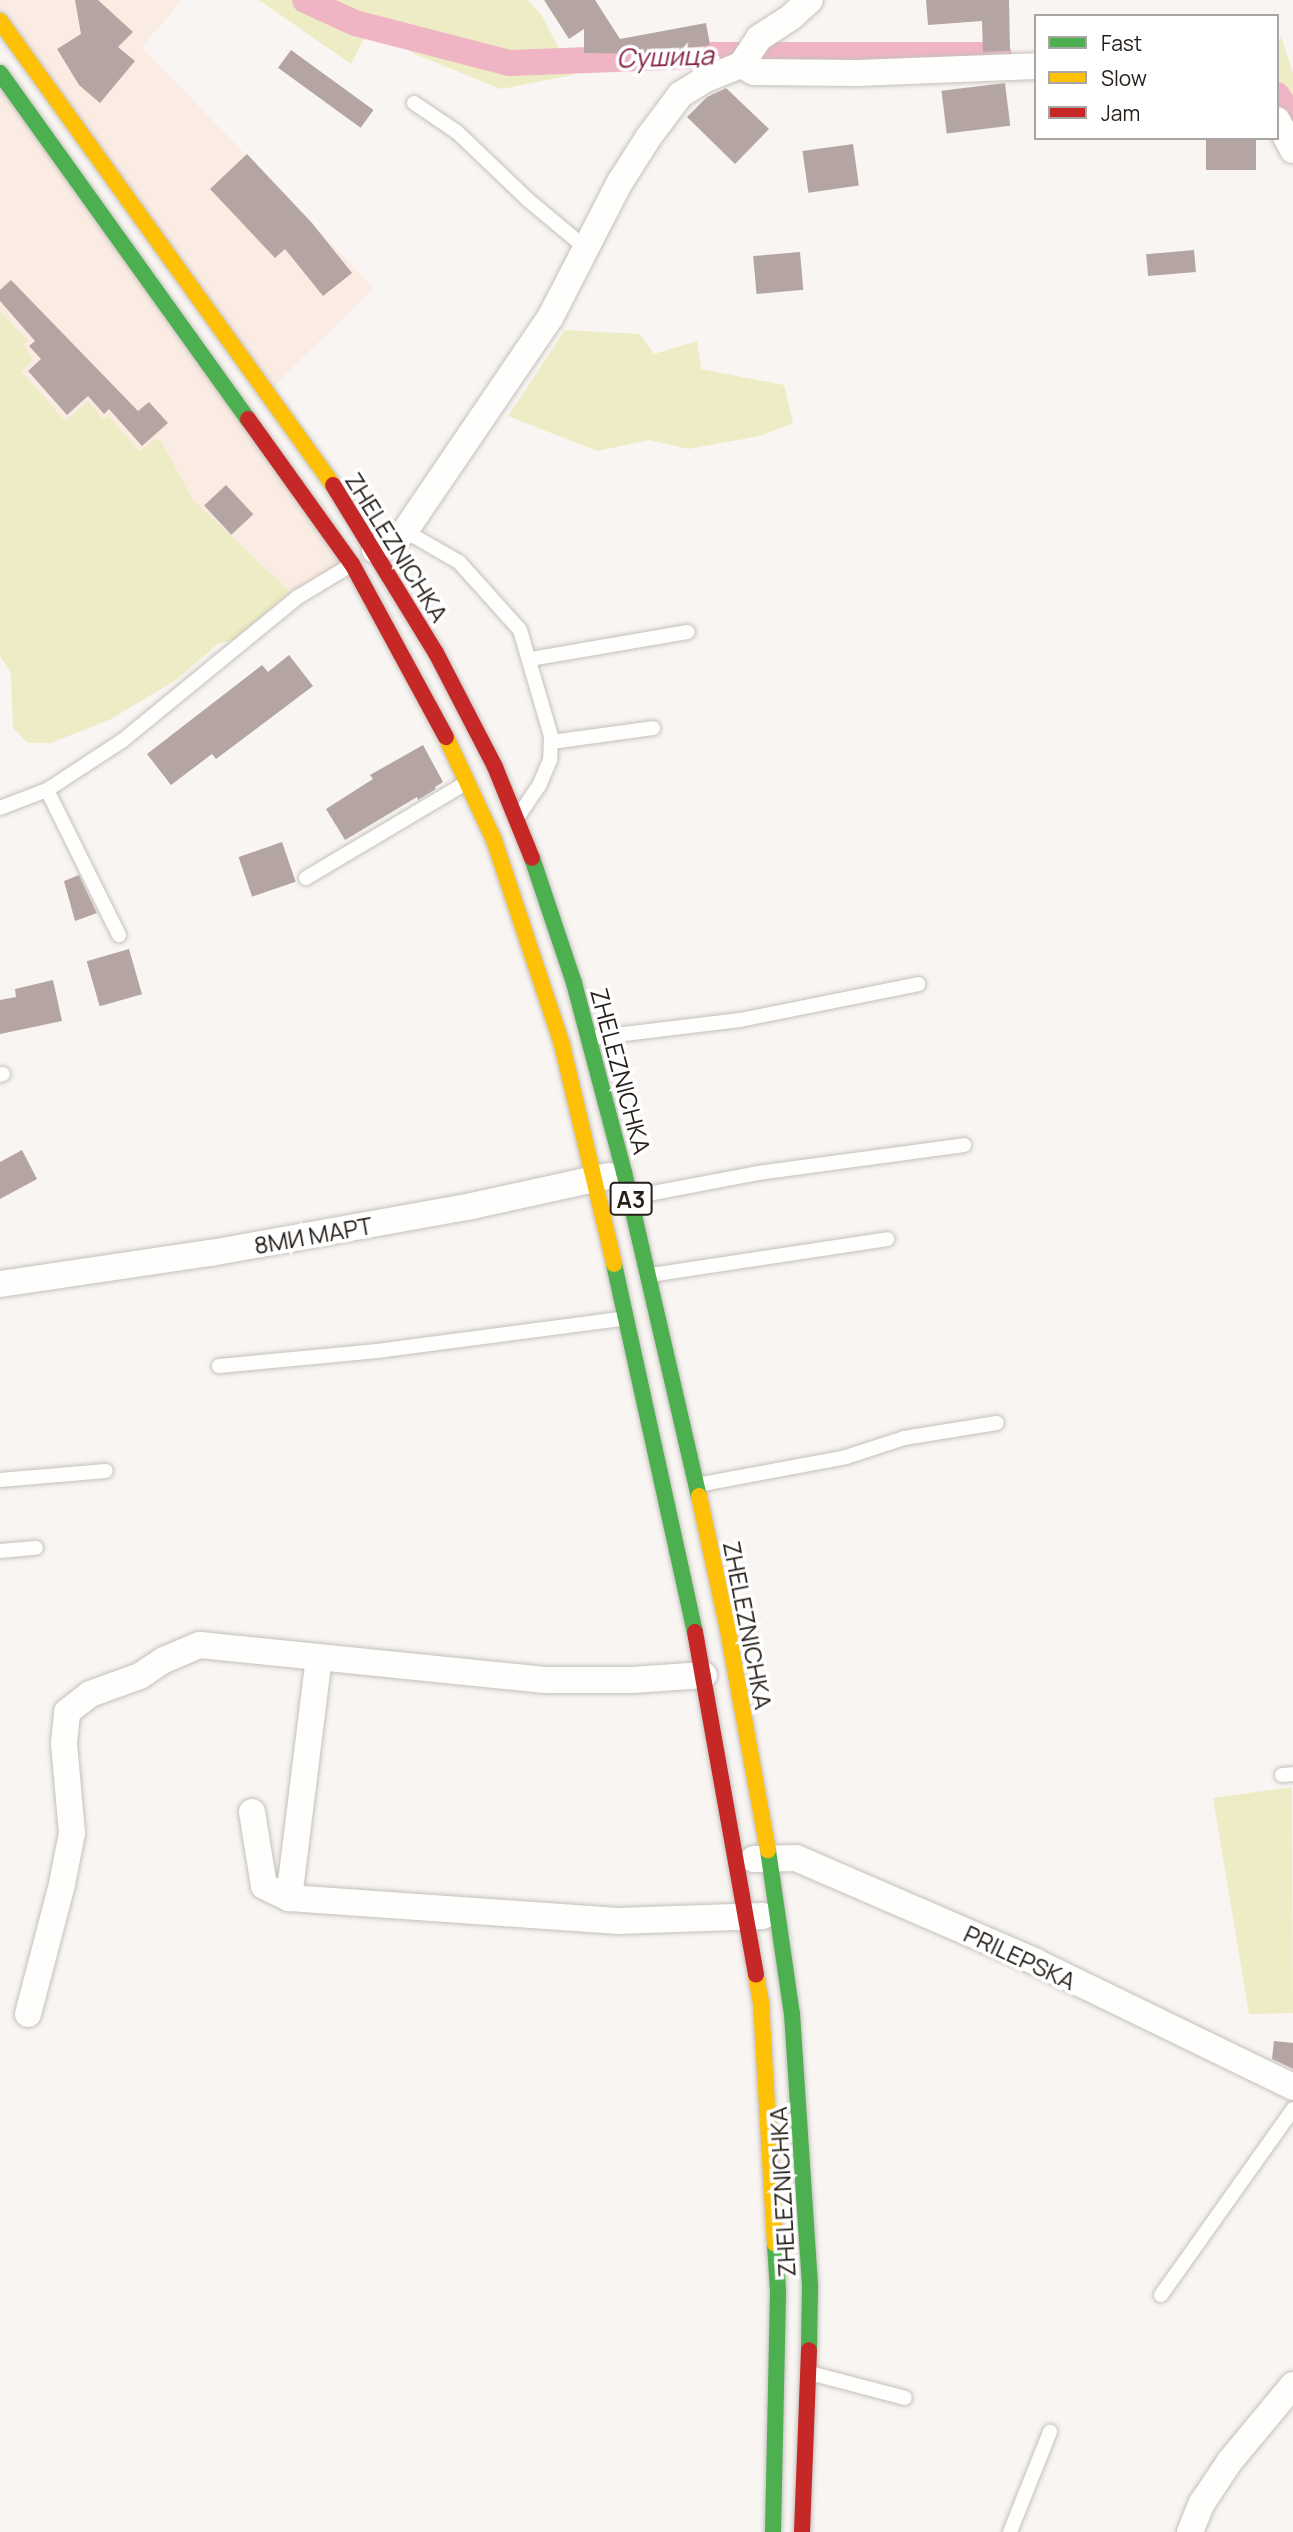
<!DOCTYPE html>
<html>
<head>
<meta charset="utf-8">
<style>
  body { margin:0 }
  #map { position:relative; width:1293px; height:2532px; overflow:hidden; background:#f8f5f2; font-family:Manrope,sans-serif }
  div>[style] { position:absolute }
  .built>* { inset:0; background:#faece3 }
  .green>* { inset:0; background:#eeecc4 }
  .canal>* { height:26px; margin:-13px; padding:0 13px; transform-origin:13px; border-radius:13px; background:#f0b5c4 }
  .building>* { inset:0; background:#b5a5a2; transform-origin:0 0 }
  .roads { filter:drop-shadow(0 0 2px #c5c0bc) drop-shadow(0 0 2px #c5c0bc) }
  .lane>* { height:14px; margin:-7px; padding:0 7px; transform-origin:7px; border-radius:7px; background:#fefefd }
  .street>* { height:26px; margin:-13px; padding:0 13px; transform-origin:13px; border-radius:13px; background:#fefefd }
  .fast>* { height:16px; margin:-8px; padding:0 8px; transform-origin:8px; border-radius:8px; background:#4caf50 }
  .slow>* { height:16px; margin:-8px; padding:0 8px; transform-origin:8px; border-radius:8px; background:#ffc107 }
  .jam>* { height:16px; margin:-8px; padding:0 8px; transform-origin:8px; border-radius:8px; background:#c62828 }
  span { translate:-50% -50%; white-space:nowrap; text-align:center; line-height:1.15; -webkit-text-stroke:7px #fff; paint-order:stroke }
  .shield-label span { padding:2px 5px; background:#fff; border:2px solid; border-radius:5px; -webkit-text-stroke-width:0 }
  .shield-label { font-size:23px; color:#251e19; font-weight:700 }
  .street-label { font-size:24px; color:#251e19 }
  .water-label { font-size:26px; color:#822246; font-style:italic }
  .legend { position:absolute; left:1034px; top:14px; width:245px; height:126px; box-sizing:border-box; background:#fff; border:2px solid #a8a5a3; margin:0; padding:9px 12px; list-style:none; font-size:21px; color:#251e19 }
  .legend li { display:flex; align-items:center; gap:14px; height:35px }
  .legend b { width:35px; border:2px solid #a8a5a3 }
</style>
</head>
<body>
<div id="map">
  <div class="built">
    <div style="clip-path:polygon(0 0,182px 0,142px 47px,374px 288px,267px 393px,0 21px)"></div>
    <div style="clip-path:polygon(0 73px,352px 564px,298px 597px,0 412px)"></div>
  </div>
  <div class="green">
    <div style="clip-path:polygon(259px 0,528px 0,542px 16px,573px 75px,501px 89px,415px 54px,370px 27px,351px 64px)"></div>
    <div style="clip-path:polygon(1281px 36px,1293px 74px,1293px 156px,1277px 122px,1277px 46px)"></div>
    <div style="clip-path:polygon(0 311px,28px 341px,23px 345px,33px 360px,21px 371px,65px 421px,88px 401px,103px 419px,109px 416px,139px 451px,156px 439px,161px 441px,193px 500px,290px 592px,234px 640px,219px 643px,176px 680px,111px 719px,51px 743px,28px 743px,13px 728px,11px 673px,0 656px)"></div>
    <div style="clip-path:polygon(565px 330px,640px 334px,654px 354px,697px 341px,701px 369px,784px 385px,793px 423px,760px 436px,688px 449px,649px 440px,597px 451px,508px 416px)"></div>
    <div style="clip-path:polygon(1292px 1787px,1293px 2013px,1249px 2014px,1213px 1798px)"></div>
  </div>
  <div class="canal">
    <div style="left:305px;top:0;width:55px;rotate:24.7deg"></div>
    <div style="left:355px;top:23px;width:160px;rotate:14.5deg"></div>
    <div style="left:510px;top:63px;width:204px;rotate:-2.2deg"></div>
    <div style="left:714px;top:55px;width:285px"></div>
    <div style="left:1277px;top:95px;width:29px;rotate:56deg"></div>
  </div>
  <div class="building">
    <div style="clip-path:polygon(75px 0,98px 0,133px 32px,118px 47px,135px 61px,100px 103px,79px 85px,57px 49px,81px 34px)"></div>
    <div style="clip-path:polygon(544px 0,595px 0,620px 39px,706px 23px,710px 45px,657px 54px,584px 53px,584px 29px,569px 39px)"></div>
    <div style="clip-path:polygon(926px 0,1009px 0,1010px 51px,983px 52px,982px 21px,928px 25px)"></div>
    <div style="left:291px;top:50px;width:102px;height:22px;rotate:36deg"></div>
    <div style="left:1005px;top:83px;width:43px;height:64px;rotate:83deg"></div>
    <div style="clip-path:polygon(726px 88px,769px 129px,735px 164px,687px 117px,707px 97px)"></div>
    <div style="left:1206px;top:138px;width:50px;height:32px"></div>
    <div style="left:853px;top:144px;width:42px;height:51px;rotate:82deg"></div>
    <div style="clip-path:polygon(247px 154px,312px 223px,352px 273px,323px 296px,285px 249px,275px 258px,210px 189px)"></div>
    <div style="left:1194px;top:250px;width:22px;height:48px;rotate:85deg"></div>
    <div style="left:800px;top:252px;width:38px;height:47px;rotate:85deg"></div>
    <div style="clip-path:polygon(11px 280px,138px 411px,149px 402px,168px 423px,142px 446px,109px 409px,104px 414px,88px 396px,67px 415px,28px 371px,41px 359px,29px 346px,35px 341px,0 301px,0 290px)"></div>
    <div style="left:226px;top:485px;width:40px;height:30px;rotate:47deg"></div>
    <div style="clip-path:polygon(289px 655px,313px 686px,216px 759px,212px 754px,171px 785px,147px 754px,262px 665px,268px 672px)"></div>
    <div style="clip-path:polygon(423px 745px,443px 782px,435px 787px,436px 789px,418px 800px,417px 797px,345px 840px,326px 809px,373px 779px,370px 775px)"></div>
    <div style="left:282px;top:842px;width:42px;height:46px;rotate:71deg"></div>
    <div style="clip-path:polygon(79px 875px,97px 913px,75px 921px,64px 881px)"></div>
    <div style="left:129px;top:949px;width:47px;height:44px;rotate:74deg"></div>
    <div style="clip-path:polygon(53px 980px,62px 1021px,0 1034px,0 1000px,16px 997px,15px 989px)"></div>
    <div style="clip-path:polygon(22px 1150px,37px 1179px,0 1199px,0 1162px)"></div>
    <div style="clip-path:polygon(1274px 2041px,1293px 2043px,1293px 2069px,1272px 2059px)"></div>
  </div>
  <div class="roads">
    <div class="lane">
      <div style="left:414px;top:103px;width:52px;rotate:34deg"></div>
      <div style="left:457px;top:132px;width:97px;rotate:43.7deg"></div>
      <div style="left:527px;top:199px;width:78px;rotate:39.8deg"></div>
      <div style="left:405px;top:531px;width:62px;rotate:29.9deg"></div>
      <div style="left:459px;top:562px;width:91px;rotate:48.1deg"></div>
      <div style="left:520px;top:630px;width:110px;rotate:73.7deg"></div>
      <div style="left:551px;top:736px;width:24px;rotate:92deg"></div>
      <div style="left:550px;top:760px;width:26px;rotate:113deg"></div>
      <div style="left:540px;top:784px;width:36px;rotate:124deg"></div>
      <div style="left:531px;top:659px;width:159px;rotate:-9.8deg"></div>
      <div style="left:551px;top:742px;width:103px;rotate:-7.8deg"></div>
      <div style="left:47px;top:790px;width:162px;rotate:63.6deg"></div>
      <div style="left:0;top:808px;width:50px;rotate:-21deg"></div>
      <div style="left:47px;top:790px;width:90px;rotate:-33.2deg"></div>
      <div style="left:122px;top:741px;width:227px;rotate:-39.3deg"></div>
      <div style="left:298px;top:597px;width:62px;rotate:-31.1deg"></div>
      <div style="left:306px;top:878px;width:186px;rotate:-30.7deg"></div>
      <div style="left:591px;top:1038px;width:150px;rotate:-6.9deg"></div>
      <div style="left:740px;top:1020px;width:182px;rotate:-11.4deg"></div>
      <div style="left:0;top:1075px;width:3px;rotate:-18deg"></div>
      <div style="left:632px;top:1197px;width:128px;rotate:-10.8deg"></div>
      <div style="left:758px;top:1173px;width:208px;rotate:-7.7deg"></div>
      <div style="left:650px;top:1275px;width:240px;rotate:-8.6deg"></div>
      <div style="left:219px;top:1366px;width:159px;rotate:-5.4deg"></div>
      <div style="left:377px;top:1351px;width:251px;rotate:-7.5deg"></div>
      <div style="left:0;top:1480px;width:106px;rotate:-4.9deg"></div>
      <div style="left:697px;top:1485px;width:152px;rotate:-10.6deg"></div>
      <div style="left:846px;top:1457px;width:61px;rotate:-18.1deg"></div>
      <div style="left:904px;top:1438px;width:94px;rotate:-9.2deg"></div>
      <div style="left:0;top:1551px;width:36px;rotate:-5deg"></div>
      <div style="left:1282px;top:1775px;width:11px;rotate:-5deg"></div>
      <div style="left:1161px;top:2295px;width:228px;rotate:-54.6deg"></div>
      <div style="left:810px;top:2373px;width:98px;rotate:14.7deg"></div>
      <div style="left:1010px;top:2532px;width:108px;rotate:-68.2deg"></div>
    </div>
    <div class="street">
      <div style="left:741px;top:65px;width:15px;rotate:28deg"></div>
      <div style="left:754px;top:72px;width:103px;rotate:0.6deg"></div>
      <div style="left:857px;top:73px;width:179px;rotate:-2.2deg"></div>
      <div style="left:1277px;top:120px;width:34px;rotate:62deg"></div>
      <div style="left:375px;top:550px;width:36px;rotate:-32deg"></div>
      <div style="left:405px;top:531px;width:258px;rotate:-55.8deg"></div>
      <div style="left:550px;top:318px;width:153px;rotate:-62.8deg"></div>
      <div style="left:620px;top:182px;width:52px;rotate:-57.5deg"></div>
      <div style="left:648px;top:138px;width:54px;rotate:-53.3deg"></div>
      <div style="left:680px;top:95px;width:31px;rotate:-32deg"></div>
      <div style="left:706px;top:79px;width:38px;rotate:-22deg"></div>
      <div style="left:741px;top:65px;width:32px;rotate:-56deg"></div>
      <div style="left:759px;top:38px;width:38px;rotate:-33deg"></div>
      <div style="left:791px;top:17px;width:25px;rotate:-42deg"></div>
      <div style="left:0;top:1284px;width:213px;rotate:-8.4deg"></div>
      <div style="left:211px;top:1253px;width:265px;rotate:-10.2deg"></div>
      <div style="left:472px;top:1206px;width:140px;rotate:-12.4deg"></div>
      <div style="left:252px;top:1812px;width:75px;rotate:80.8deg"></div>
      <div style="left:264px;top:1886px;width:28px;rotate:26deg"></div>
      <div style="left:289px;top:1898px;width:330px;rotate:4deg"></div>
      <div style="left:618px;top:1921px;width:145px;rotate:-2deg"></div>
      <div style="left:754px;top:1859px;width:42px;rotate:-1.4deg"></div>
      <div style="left:796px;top:1858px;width:262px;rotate:23.4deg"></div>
      <div style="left:1036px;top:1962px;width:286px;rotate:25.9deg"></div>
      <div style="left:289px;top:1898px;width:242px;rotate:-82.9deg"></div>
      <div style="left:28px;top:2014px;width:134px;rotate:-75.3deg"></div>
      <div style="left:62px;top:1884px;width:52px;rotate:-78.9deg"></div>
      <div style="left:72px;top:1833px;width:90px;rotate:-95.1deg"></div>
      <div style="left:64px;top:1743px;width:31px;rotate:-84deg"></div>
      <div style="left:67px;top:1712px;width:29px;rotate:-38deg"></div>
      <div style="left:90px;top:1694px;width:53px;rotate:-19.8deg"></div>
      <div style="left:140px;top:1676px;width:29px;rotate:-34deg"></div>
      <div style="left:164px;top:1660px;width:39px;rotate:-23deg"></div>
      <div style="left:200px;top:1645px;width:349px;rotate:5.8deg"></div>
      <div style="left:547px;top:1680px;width:85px"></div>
      <div style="left:632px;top:1680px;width:72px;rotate:-4deg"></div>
      <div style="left:1190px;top:2532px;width:31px;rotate:-68deg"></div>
      <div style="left:1202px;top:2503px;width:50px;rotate:-56.3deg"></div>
      <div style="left:1230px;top:2461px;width:99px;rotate:-50.3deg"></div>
    </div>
    <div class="fast">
      <div style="left:0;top:73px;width:426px;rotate:54.4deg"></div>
      <div style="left:532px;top:858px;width:132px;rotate:71.4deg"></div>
      <div style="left:574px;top:983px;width:196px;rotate:75.2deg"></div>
      <div style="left:624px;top:1172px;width:333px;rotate:77deg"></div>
      <div style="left:614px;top:1264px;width:377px;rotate:77.6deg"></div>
      <div style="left:768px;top:1850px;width:166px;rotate:81.7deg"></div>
      <div style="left:792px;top:2014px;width:273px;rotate:86.2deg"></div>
      <div style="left:810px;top:2286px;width:64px;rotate:90.9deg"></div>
      <div style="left:773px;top:2532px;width:241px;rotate:-88.8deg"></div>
      <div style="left:778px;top:2291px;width:47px;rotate:-93.7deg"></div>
    </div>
    <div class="slow">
      <div style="left:0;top:21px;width:571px;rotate:54.33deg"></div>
      <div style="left:446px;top:737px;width:114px;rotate:65deg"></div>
      <div style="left:494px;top:840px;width:216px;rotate:71.6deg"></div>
      <div style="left:562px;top:1045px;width:225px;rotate:76.6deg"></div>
      <div style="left:699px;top:1496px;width:132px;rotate:77.8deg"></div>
      <div style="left:727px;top:1625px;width:229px;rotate:79.7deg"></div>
      <div style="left:756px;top:1975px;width:27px;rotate:80deg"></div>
      <div style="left:761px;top:2002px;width:242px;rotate:86.7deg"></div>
    </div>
    <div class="jam">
      <div style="left:248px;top:419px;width:178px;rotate:54.4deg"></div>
      <div style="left:352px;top:564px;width:197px;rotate:61.5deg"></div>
      <div style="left:333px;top:485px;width:197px;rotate:58.5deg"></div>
      <div style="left:436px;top:653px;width:128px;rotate:62.6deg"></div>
      <div style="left:495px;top:767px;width:98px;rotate:67.9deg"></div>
      <div style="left:695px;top:1632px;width:348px;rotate:79.9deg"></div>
      <div style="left:802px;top:2532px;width:182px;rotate:-87.8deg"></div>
    </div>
  </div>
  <div class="shield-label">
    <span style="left:631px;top:1199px">A3</span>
  </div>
  <div class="street-label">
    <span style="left:397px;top:547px;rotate:58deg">ZHELEZNICHKA</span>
    <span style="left:621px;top:1071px;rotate:75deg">ZHELEZNICHKA</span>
    <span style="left:313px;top:1235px;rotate:-10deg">8МИ МАРТ</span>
    <span style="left:748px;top:1625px;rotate:79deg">ZHELEZNICHKA</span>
    <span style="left:1020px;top:1957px;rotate:25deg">PRILEPSKA</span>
    <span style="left:782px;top:2192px;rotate:-93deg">ZHELEZNICHKA</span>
  </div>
  <div class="water-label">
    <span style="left:665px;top:57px;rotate:-2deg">Сушица</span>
  </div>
  <ul class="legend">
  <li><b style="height:9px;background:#4caf50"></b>Fast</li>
  <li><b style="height:9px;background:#ffc107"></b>Slow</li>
  <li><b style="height:9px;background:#c62828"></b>Jam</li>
  </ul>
</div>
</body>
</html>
